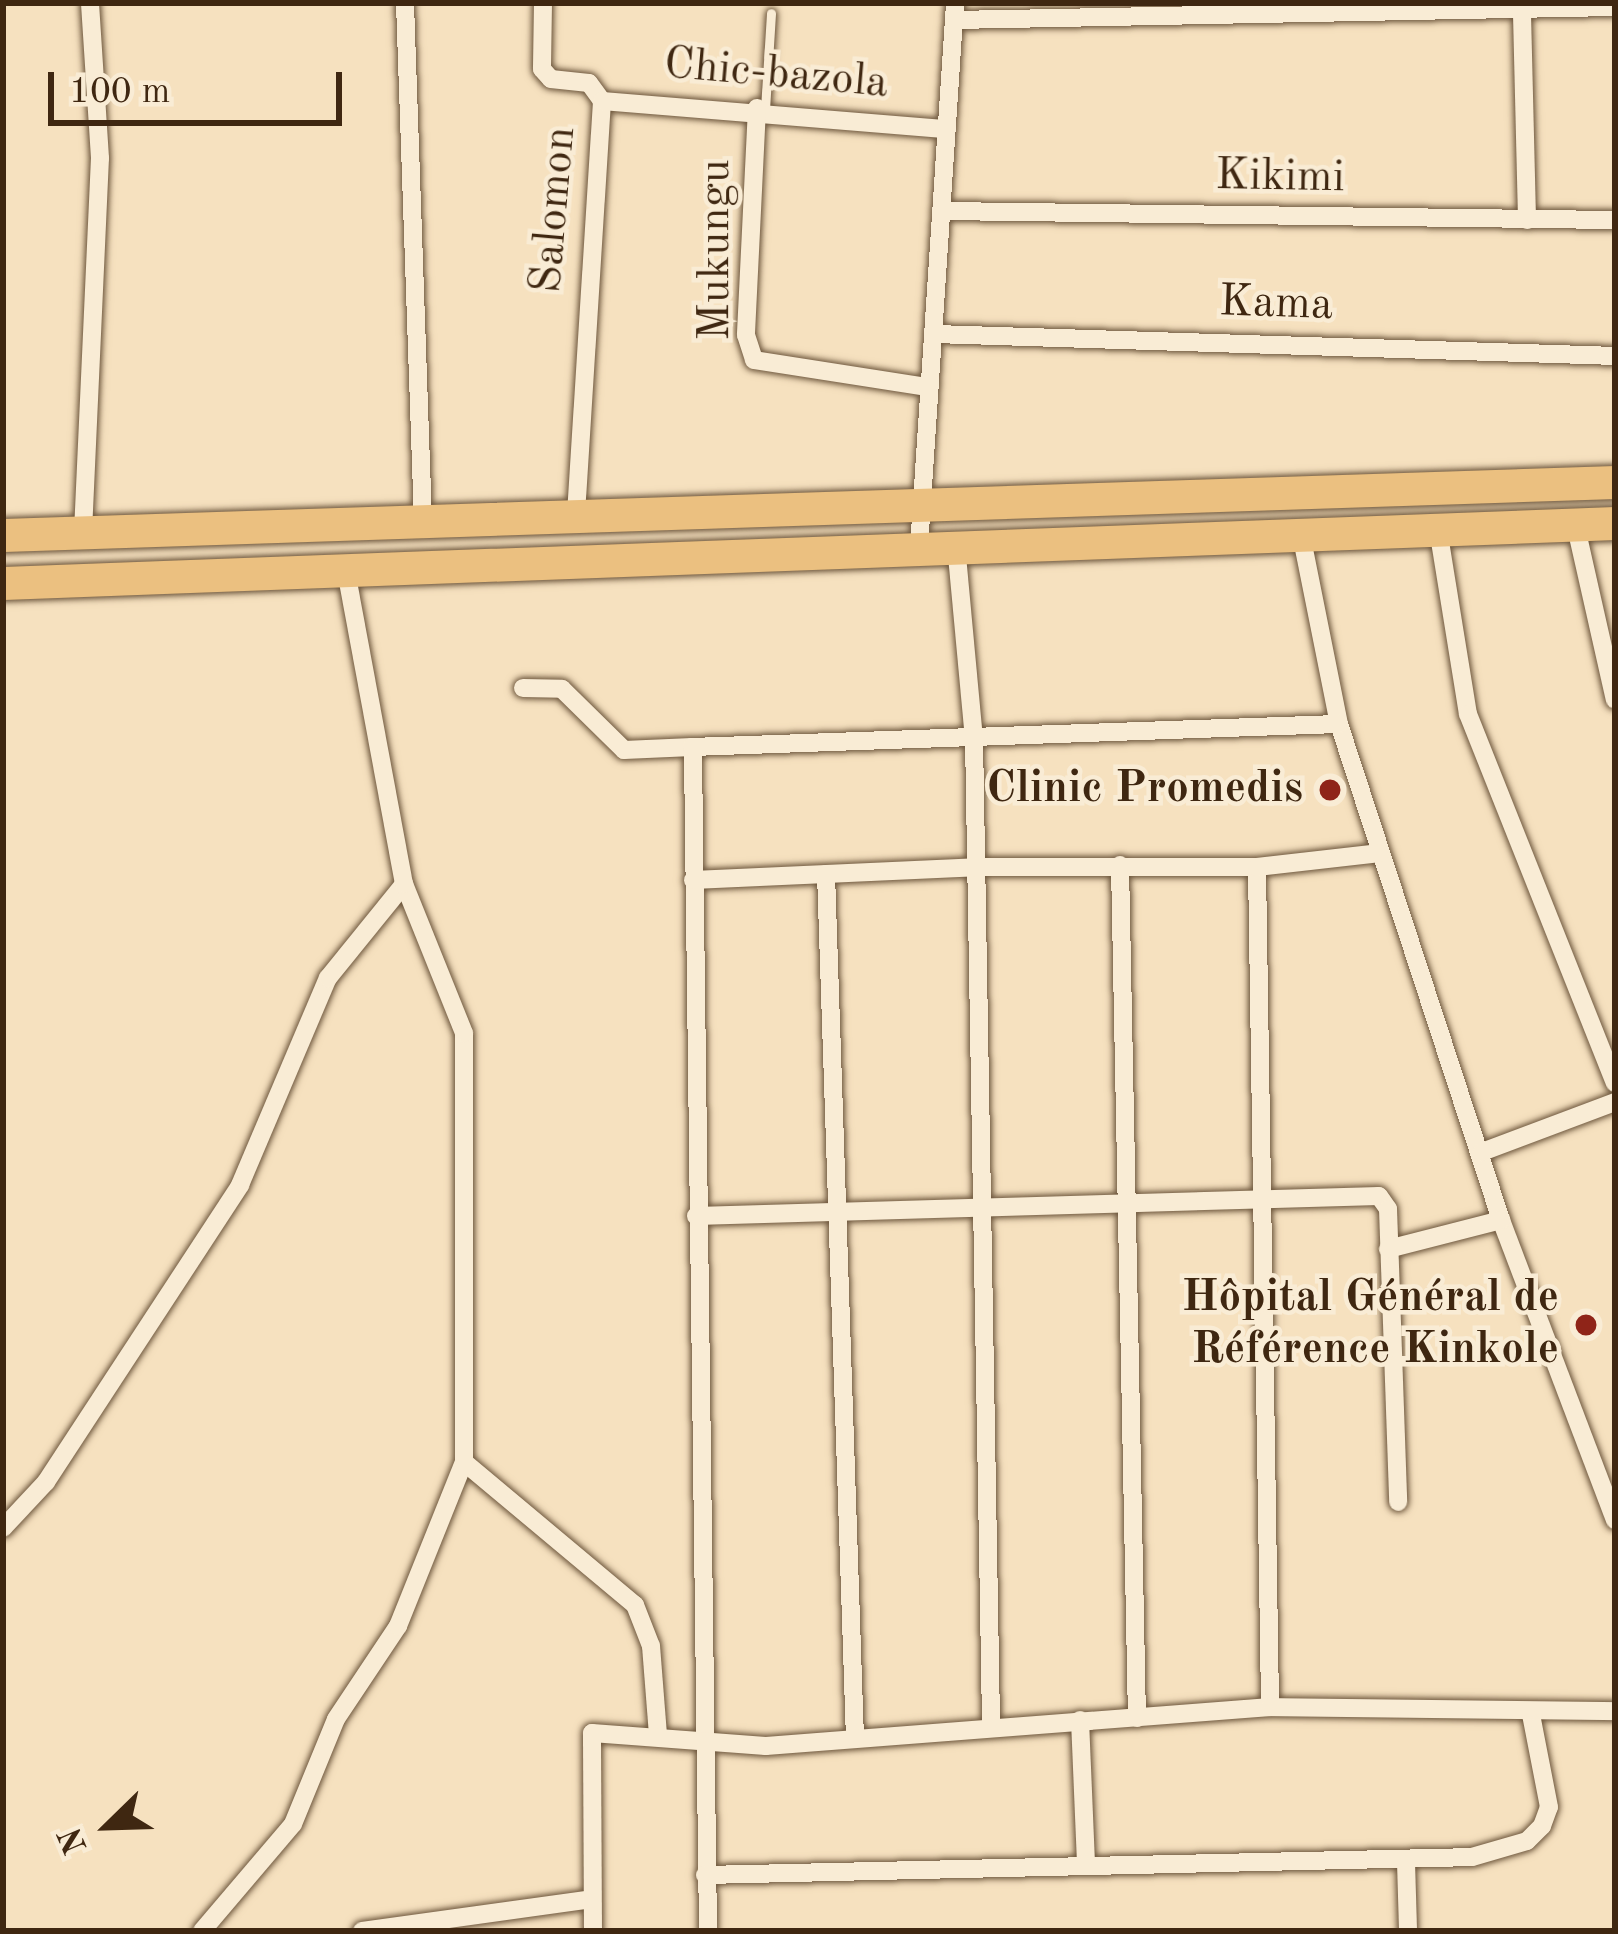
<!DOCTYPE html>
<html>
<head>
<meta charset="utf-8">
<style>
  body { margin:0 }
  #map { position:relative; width:1618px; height:1934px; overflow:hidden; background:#f6e1bf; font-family:"Old Standard TT",serif }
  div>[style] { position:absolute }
  .roads { filter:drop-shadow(0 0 3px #6d563c) drop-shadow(0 0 3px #6d563c) }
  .lane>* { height:9px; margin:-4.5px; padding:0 4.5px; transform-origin:4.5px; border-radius:4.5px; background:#f9ecd5 }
  .street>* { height:18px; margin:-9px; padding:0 9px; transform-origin:9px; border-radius:9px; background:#f9ecd5 }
  .highway>* { height:33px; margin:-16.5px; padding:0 16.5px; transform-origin:16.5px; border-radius:16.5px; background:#ebc080 }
  .dots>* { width:33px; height:33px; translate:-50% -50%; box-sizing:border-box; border:6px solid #f9ecd5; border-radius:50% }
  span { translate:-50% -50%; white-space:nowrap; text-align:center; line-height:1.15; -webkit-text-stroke:9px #f9ecd5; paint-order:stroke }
  .street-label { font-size:45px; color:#3f2711 }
  .poi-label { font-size:45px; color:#3f2711; font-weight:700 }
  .right { translate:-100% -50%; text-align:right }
  .frame { position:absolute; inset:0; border:6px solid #3f2711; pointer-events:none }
  .north { position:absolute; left:48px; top:1766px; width:120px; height:120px; -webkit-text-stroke:9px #f9ecd5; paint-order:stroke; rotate:247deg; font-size:33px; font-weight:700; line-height:48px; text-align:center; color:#3f2711 }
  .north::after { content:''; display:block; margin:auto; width:42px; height:54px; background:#3f2711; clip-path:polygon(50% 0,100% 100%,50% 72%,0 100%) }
  .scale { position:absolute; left:48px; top:72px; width:294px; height:54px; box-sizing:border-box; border:6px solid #3f2711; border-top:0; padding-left:15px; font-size:36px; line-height:42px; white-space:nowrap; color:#3f2711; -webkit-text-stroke:9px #f9ecd5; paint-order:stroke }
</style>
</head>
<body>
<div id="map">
  <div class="roads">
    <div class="lane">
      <div style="left:765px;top:109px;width:96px;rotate:-86.4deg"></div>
    </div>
    <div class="street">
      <div style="left:405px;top:3px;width:518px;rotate:88.01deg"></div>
      <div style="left:543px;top:3px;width:66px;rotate:90.9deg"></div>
      <div style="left:542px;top:69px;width:13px;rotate:48deg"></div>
      <div style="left:551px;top:79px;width:38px;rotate:6deg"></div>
      <div style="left:589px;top:83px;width:22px;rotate:54deg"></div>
      <div style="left:602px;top:101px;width:416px;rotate:93.6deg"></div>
      <div style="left:1522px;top:14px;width:206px;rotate:88.6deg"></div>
      <div style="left:954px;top:20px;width:661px;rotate:-1.13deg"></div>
      <div style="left:602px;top:101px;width:343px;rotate:4.7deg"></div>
      <div style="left:757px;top:108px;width:227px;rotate:92.8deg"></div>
      <div style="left:746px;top:335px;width:26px;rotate:72deg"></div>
      <div style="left:754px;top:360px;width:175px;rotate:8.9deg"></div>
      <div style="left:943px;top:211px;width:672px;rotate:0.77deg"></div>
      <div style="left:935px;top:334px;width:680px;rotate:1.85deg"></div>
      <div style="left:1575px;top:523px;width:181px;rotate:77.3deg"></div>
      <div style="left:1438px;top:529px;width:187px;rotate:80.8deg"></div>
      <div style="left:1468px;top:714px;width:397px;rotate:68.3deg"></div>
      <div style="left:83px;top:532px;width:374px;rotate:-87.4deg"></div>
      <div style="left:100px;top:158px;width:155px;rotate:-93.7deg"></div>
      <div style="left:1301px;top:534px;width:194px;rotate:78.7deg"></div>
      <div style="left:1339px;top:724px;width:522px;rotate:71.91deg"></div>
      <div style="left:1501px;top:1220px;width:321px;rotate:69.2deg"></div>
      <div style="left:956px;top:545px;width:194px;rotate:84.7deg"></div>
      <div style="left:974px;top:738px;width:986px;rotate:89.01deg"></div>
      <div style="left:919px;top:547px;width:545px;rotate:-86.21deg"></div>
      <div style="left:523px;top:688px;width:39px;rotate:1deg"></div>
      <div style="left:562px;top:689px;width:87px;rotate:44.5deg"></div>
      <div style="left:624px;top:750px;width:68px;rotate:-2.5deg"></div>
      <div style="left:692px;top:747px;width:6px;rotate:81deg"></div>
      <div style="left:693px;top:753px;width:1178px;rotate:89.27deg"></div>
      <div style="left:692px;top:747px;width:647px;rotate:-2.04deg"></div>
      <div style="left:1120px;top:865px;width:853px;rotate:88.86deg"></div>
      <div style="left:1257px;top:867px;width:840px;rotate:89.11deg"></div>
      <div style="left:826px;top:874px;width:865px;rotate:88.08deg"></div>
      <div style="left:693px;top:880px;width:283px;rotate:-2.6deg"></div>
      <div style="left:976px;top:867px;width:281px"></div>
      <div style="left:1257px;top:867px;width:124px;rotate:-6.5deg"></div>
      <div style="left:1482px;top:1152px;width:142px;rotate:-20.6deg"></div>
      <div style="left:696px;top:1216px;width:683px;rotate:-1.68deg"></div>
      <div style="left:1379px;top:1196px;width:16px;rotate:55deg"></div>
      <div style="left:1388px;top:1209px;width:293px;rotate:88deg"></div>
      <div style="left:1388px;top:1249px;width:117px;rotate:-14.4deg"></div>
      <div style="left:464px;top:1462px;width:223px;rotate:39.9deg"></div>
      <div style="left:635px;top:1605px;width:44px;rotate:68.7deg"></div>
      <div style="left:651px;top:1646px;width:88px;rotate:85.5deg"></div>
      <div style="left:3px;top:1528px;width:63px;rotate:-46.9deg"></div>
      <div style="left:46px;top:1482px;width:355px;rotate:-56.8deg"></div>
      <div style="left:240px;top:1185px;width:225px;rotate:-67deg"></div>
      <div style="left:328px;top:978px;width:121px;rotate:-51deg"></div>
      <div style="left:1080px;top:1720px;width:143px;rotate:87.6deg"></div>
      <div style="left:1406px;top:1862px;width:69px;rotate:88.3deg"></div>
      <div style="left:705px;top:1875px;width:767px;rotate:-1.34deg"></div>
      <div style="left:1472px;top:1857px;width:57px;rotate:-16.2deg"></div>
      <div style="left:1527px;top:1841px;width:21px;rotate:-45deg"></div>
      <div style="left:1542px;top:1826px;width:20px;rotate:-70deg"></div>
      <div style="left:1549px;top:1807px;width:95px;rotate:-101deg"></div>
      <div style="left:202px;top:1931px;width:140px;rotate:-49.6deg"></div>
      <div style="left:293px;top:1824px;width:113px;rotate:-67.7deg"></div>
      <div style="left:336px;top:1719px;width:112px;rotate:-56.3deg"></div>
      <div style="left:398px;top:1626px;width:177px;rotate:-68.1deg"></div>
      <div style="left:464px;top:1462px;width:429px;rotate:-90deg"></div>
      <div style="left:464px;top:1033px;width:161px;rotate:-111.9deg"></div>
      <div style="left:404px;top:884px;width:317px;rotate:-100.5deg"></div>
      <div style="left:362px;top:1931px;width:232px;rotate:-7.9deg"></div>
      <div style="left:593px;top:1931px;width:198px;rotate:-90.3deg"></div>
      <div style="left:592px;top:1733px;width:174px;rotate:4.3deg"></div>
      <div style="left:766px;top:1746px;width:506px;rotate:-4.42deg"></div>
      <div style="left:1270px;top:1707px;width:345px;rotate:0.7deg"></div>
    </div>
    <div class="highway">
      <div style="left:3px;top:535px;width:1613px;rotate:-1.88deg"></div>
      <div style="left:3px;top:583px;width:1613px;rotate:-2.13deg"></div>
    </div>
  </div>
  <div class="dots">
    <div style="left:1330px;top:790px;background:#8f2418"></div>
    <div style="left:1586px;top:1325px;background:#8f2418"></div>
  </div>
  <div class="street-label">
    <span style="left:776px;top:75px;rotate:5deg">Chic-bazola</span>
    <span style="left:1280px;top:178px;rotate:1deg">Kikimi</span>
    <span style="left:555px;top:210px;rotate:-85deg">Salomon</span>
    <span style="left:717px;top:250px;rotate:-90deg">Mukungu</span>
    <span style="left:1276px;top:305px;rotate:2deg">Kama</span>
  </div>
  <div class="poi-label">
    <span class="right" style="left:1303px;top:790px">Clinic Promedis</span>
    <span class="right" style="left:1559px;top:1325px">Hôpital Général de<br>Référence Kinkole</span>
  </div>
  <div class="frame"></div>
  <div class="north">N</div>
  <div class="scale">100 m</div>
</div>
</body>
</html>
